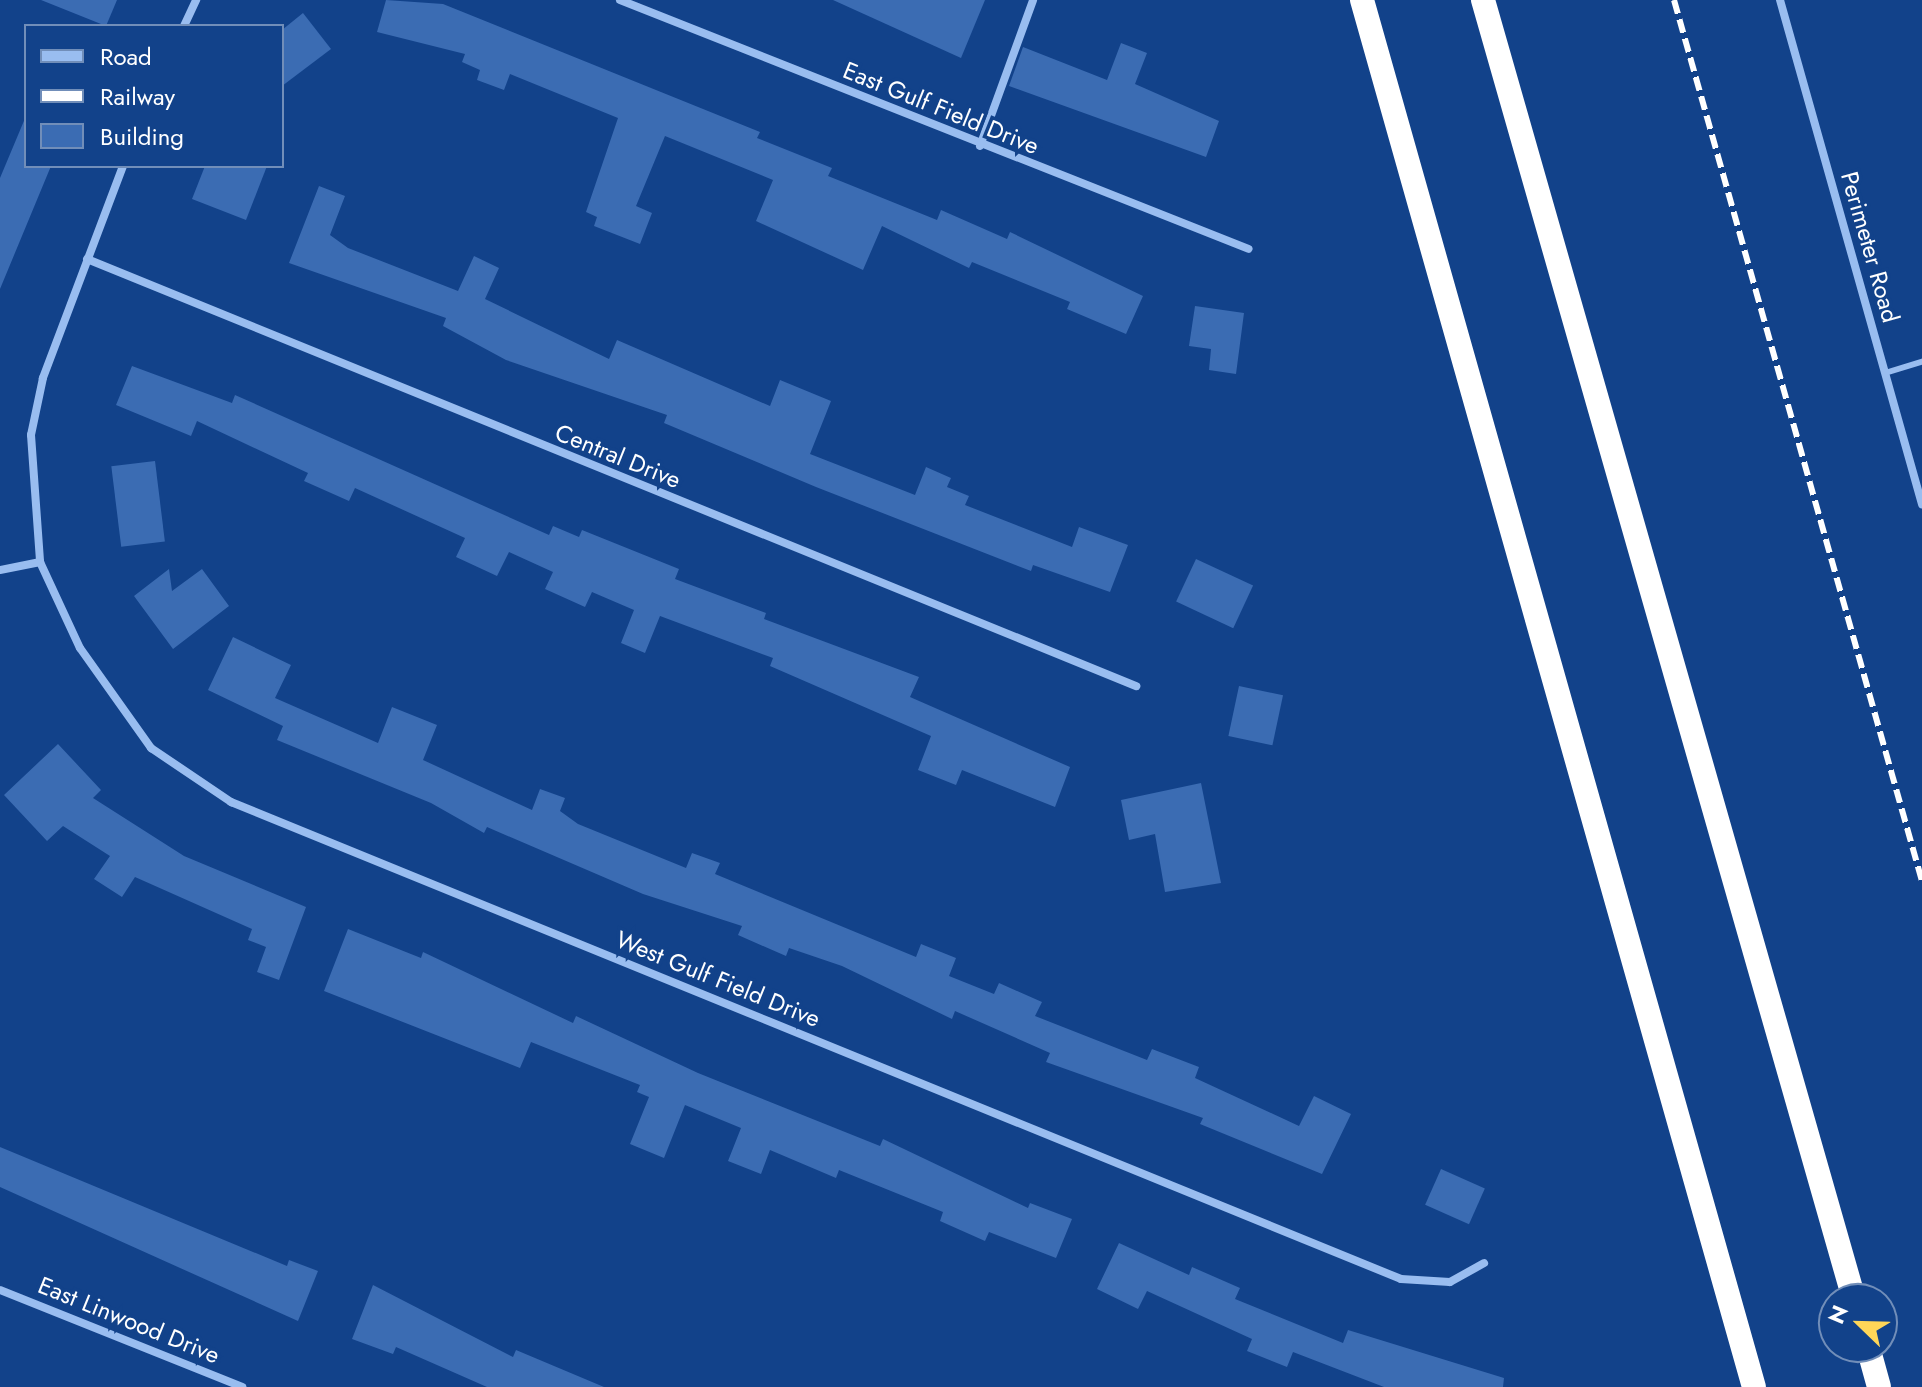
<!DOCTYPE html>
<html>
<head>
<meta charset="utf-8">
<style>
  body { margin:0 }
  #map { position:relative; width:1922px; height:1387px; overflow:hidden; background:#12428a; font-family:Jost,sans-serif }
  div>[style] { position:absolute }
  .building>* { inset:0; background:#3b6cb3; transform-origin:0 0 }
  .lane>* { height:6px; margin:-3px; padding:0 3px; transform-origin:3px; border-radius:3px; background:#99bdf0 }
  .street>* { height:8px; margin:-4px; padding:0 4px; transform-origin:4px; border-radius:4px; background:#99bdf0 }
  .highway>* { height:24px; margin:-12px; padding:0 12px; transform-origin:12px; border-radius:12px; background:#fff }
  .rail>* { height:6px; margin-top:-3px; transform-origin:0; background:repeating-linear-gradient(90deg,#fff 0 14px,transparent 0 20px) }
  span { translate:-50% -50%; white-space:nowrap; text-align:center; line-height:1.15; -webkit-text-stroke:7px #12428a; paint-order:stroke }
  .street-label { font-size:24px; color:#fff }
  .legend { position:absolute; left:24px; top:24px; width:260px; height:144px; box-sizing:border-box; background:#12428a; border:2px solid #718eb9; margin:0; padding:10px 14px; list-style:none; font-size:24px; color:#fff }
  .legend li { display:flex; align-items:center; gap:16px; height:40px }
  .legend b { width:40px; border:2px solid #718eb9 }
  .north { position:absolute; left:1818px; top:1283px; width:80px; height:80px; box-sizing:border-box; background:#12428a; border:2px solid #718eb9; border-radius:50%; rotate:293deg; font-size:22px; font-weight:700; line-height:32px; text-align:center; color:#fff }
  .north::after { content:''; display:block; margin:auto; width:28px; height:36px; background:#ffd658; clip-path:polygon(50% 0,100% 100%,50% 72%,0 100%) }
</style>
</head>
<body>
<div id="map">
  <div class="building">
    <div style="clip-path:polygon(41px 0,117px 0,106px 26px)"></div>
    <div style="clip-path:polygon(386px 0,443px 4px,760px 132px,757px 138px,832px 168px,828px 176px,937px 220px,941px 210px,1007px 239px,1010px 232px,1143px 296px,1126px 334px,1067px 309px,1070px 302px,972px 262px,969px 268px,882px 226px,863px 270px,756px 221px,773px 180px,665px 136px,636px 206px,652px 213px,640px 244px,594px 226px,597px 217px,586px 212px,618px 118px,510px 74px,504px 90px,477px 80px,480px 70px,462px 62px,465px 54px,377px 32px)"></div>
    <div style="clip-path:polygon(833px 0,985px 0,961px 58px)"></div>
    <div style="clip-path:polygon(303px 13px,331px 49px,282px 86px,282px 30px)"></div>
    <div style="clip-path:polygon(1121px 43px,1147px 53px,1135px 84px,1219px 121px,1206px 157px,1009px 86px,1023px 47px,1107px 80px)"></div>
    <div style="clip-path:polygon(26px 116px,26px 166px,51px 166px,0 289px,0 178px)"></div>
    <div style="clip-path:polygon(205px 166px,267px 166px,246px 220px,192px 199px)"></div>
    <div style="clip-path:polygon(319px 186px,345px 196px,330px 235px,348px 248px,458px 291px,474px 256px,499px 268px,485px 299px,609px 359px,617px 340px,770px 406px,780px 380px,831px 401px,810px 454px,915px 495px,926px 467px,951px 478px,947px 487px,969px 496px,965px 505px,1072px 547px,1079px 527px,1128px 545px,1110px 592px,1033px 565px,1031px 571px,816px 487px,664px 423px,667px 415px,506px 360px,443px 326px,446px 318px,289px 263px)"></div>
    <div style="clip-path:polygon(1195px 306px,1244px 313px,1236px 374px,1209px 370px,1211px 349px,1189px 346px)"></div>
    <div style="clip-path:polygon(132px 366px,232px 403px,235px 395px,549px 535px,553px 526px,579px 537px,582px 530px,679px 569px,675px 579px,766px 613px,764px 619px,919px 677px,910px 697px,1070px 767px,1055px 807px,962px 770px,956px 785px,918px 770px,931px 736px,770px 666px,773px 658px,660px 616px,645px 653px,621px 643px,634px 610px,592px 592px,585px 607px,545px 589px,553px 572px,509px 552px,497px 576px,456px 557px,465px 538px,355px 488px,349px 501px,304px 481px,308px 473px,197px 421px,191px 436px,116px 405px)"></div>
    <div style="left:155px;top:461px;width:81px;height:44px;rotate:83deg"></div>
    <div style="left:1196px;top:559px;width:63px;height:47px;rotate:25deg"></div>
    <div style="clip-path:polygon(169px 569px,172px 591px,202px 569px,229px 606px,173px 649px,134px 596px)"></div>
    <div style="clip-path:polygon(233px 637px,291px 665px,275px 698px,378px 743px,392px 707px,437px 725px,423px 760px,532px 810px,540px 789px,565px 798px,560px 811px,578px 824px,686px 868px,692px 853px,720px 863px,715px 874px,916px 957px,921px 944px,956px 958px,949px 976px,994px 994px,999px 983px,1042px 1002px,1035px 1016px,1147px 1060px,1152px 1049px,1199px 1067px,1195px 1078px,1299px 1126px,1314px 1096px,1351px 1114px,1322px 1174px,1200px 1124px,1203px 1118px,1046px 1062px,1050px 1053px,955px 1011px,952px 1019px,842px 966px,789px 948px,786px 956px,738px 935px,742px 926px,643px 894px,487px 827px,484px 833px,431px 803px,277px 740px,283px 726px,208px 690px)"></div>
    <div style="left:1239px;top:686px;width:45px;height:51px;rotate:12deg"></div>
    <div style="clip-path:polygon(58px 744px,101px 790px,93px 798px,184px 856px,306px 907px,279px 980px,257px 972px,266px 947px,248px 940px,252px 929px,135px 877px,122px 897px,94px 879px,110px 856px,63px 826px,47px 841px,4px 795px)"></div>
    <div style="clip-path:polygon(1201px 783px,1221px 883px,1165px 892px,1155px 834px,1129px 840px,1121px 800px)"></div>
    <div style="clip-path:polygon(348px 929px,421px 958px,423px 952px,573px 1023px,576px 1016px,698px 1073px,880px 1146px,883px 1139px,1028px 1208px,1030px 1203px,1072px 1219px,1056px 1258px,989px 1232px,985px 1241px,940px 1221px,943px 1212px,839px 1170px,836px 1178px,770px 1150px,761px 1174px,728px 1161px,741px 1128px,685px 1105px,664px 1158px,630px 1144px,649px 1097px,637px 1092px,640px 1085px,531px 1042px,520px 1068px,324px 991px)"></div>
    <div style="clip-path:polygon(0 1147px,287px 1266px,289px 1260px,318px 1271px,298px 1321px,0 1187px)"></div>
    <div style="left:1441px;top:1169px;width:48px;height:39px;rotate:24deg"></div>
    <div style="clip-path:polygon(1119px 1243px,1189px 1275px,1192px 1267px,1240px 1288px,1235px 1299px,1343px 1343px,1348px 1330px,1504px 1378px,1503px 1387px,1384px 1387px,1293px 1352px,1287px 1367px,1247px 1351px,1252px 1339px,1147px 1291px,1138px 1309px,1097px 1289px)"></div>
    <div style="clip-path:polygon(373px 1285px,513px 1357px,516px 1350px,604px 1387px,487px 1387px,396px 1347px,393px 1354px,352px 1339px)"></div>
  </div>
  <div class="lane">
    <div style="left:1885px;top:373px;width:39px;rotate:-17deg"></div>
  </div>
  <div class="street">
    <div style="left:620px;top:0;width:676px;rotate:21.6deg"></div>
    <div style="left:1780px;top:0;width:524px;rotate:74.27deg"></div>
    <div style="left:184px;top:26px;width:29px;rotate:-65deg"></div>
    <div style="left:980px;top:146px;width:155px;rotate:-70deg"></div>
    <div style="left:123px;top:166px;width:227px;rotate:110.7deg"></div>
    <div style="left:43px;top:378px;width:58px;rotate:101.9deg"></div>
    <div style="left:31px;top:435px;width:127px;rotate:85.9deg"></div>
    <div style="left:40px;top:562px;width:95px;rotate:65.1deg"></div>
    <div style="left:80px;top:648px;width:123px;rotate:54.6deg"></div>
    <div style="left:151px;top:748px;width:97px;rotate:34deg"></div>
    <div style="left:231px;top:802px;width:1263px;rotate:22.18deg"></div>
    <div style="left:1401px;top:1279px;width:49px;rotate:3.5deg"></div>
    <div style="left:1450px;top:1282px;width:39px;rotate:-29deg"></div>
    <div style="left:87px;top:259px;width:1133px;rotate:22.15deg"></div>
    <div style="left:0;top:570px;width:41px;rotate:-11.3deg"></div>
    <div style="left:0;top:1290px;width:261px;rotate:21.8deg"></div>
  </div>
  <div class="highway">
    <div style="left:1362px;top:0;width:1441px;rotate:74.22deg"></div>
    <div style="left:1483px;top:0;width:1351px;rotate:74.06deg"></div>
    <div style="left:1868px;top:1347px;width:41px;rotate:74.6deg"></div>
  </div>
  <div class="rail">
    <div style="left:1674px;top:0;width:915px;rotate:74.28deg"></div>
  </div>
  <div class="street-label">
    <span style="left:941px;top:108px;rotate:22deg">East Gulf Field Drive</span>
    <span style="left:1870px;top:247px;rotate:74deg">Perimeter Road</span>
    <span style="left:618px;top:456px;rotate:22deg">Central Drive</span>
    <span style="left:718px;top:979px;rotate:22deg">West Gulf Field Drive</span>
    <span style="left:129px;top:1320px;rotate:22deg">East Linwood Drive</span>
  </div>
  <ul class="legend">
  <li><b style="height:10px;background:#99bdf0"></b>Road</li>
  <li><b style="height:10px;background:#fff"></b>Railway</li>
  <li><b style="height:22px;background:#3b6cb3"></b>Building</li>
  </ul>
  <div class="north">N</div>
</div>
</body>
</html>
